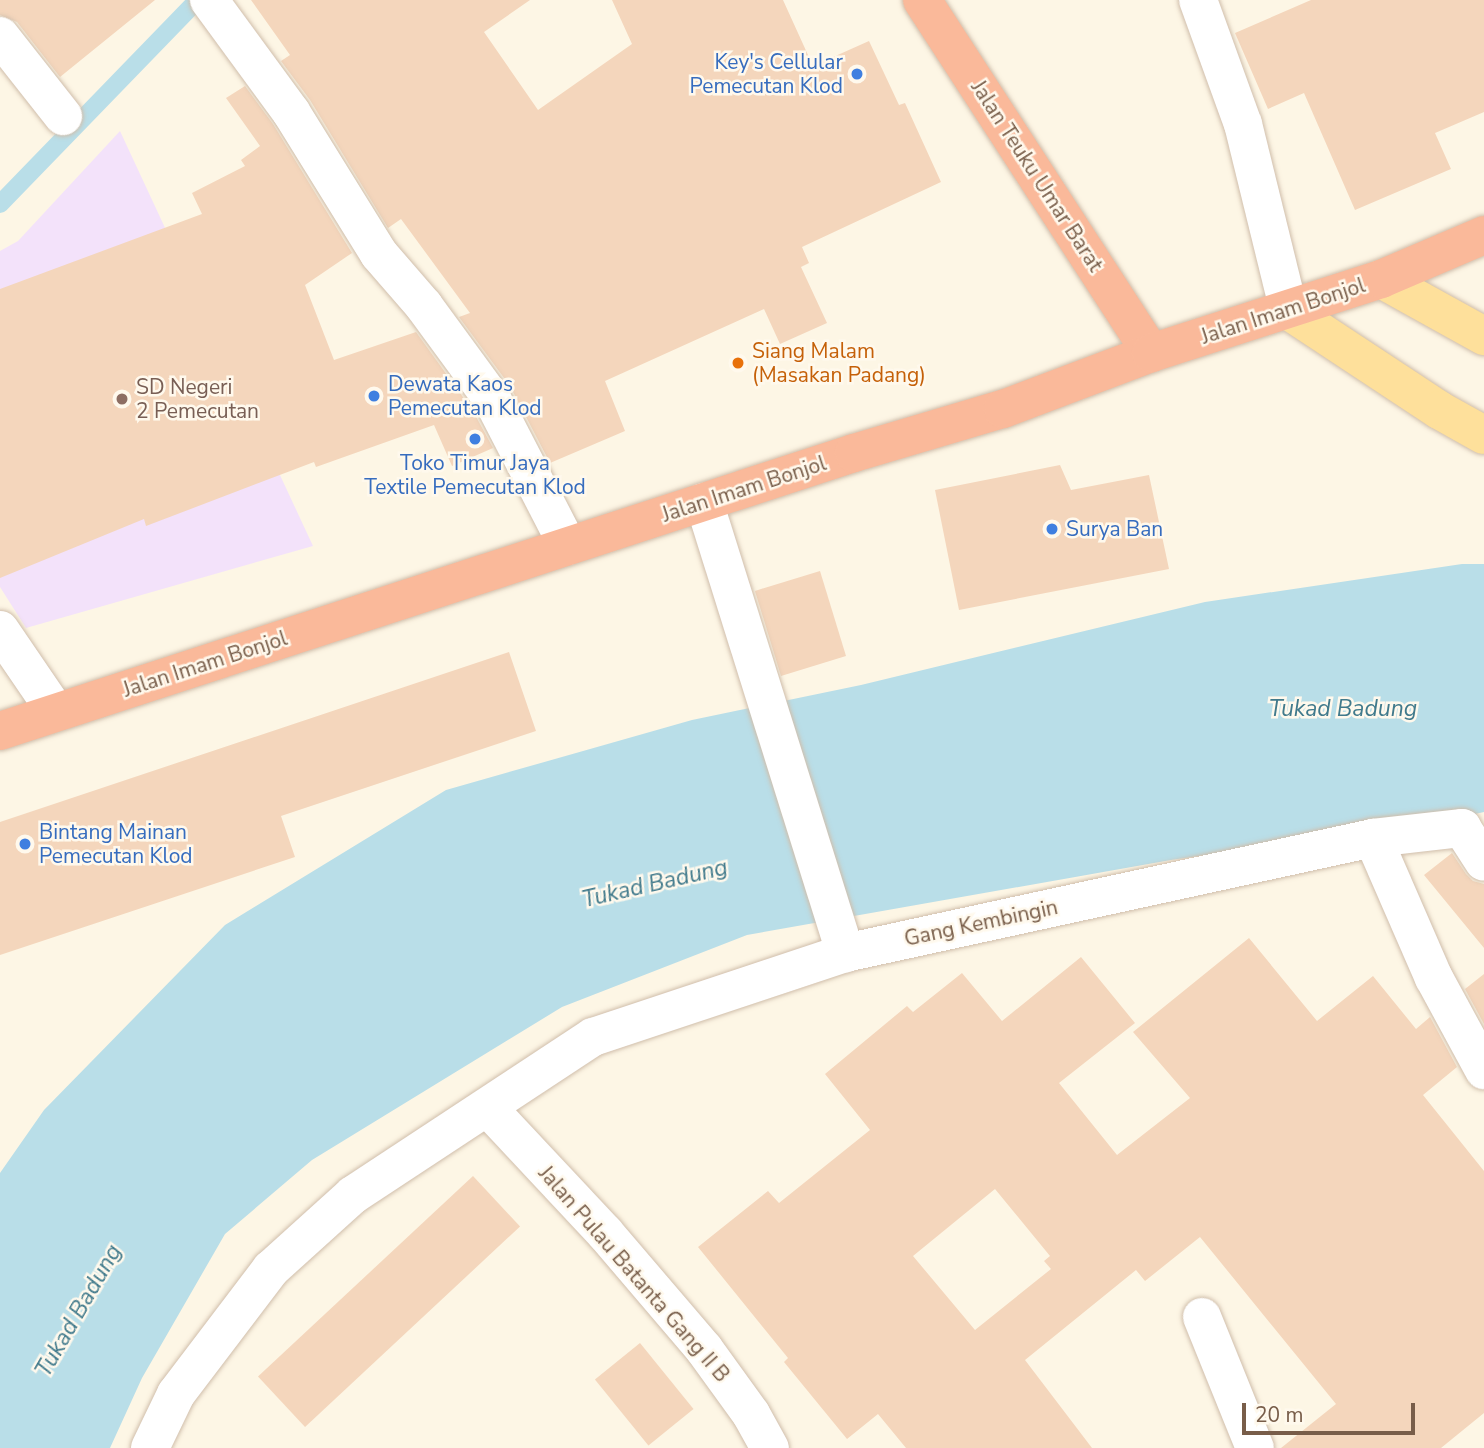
<!DOCTYPE html>
<html>
<head>
<meta charset="utf-8">
<style>
  body { margin:0 }
  #map { position:relative; width:1484px; height:1448px; overflow:hidden; background:#fdf6e5; font-family:"Nunito Sans",sans-serif }
  div>[style] { position:absolute }
  .education>* { inset:0; background:#f3e2fa }
  .water>* { inset:0; background:#b9dee8 }
  .stream>* { height:18px; margin:-9px; padding:0 9px; transform-origin:9px; border-radius:9px; background:#b9dee8 }
  .building>* { inset:0; background:#f4d6bc; transform-origin:0 0 }
  .roads { filter:drop-shadow(0 0 2px #d0beab) drop-shadow(0 0 2px #d0beab) }
  .minor>* { height:38px; margin:-19px; padding:0 19px; transform-origin:19px; border-radius:19px; background:#fff }
  .major>* { height:38px; margin:-19px; padding:0 19px; transform-origin:19px; border-radius:19px; background:#fee09b }
  .highway>* { height:38px; margin:-19px; padding:0 19px; transform-origin:19px; border-radius:19px; background:#fab99a }
  .dots>* { width:19px; height:19px; translate:-50% -50%; box-sizing:border-box; border:4px solid #fff9ed; border-radius:50% }
  span { translate:-50% -50%; white-space:nowrap; text-align:center; line-height:1.15; -webkit-text-stroke:5px #fff9ed; paint-order:stroke }
  .shop-label { font-size:21px; color:#366cbe }
  .right { translate:-100% -50%; text-align:right }
  .left { translate:0 -50%; text-align:left }
  .street-label { font-size:21px; color:#785d49 }
  .food-label { font-size:21px; color:#c56008 }
  .education-label { font-size:21px; color:#785e54 }
  .water-label { font-size:23px; color:#417a8c; font-style:italic }
  .scale { position:absolute; left:1242px; top:1403px; width:173px; height:32px; box-sizing:border-box; border:4px solid #785d49; border-top:0; padding-left:9px; font-size:21px; line-height:24px; white-space:nowrap; color:#785d49; -webkit-text-stroke:5px #fff9ed; paint-order:stroke }
</style>
</head>
<body>
<div id="map">
  <div class="education">
    <div style="clip-path:polygon(120px 131px,313px 546px,26px 628px,0 587px,0 251px,18px 241px)"></div>
  </div>
  <div class="water">
    <div style="clip-path:polygon(1462px 564px,1484px 564px,1484px 812px,1443px 821px,1171px 860px,747px 935px,562px 1007px,312px 1160px,225px 1234px,142px 1378px,110px 1448px,0 1448px,0 1173px,44px 1110px,225px 925px,446px 790px,692px 720px,861px 685px,1205px 602px)"></div>
  </div>
  <div class="stream">
    <div style="left:0;top:204px;width:284px;rotate:-45.9deg"></div>
  </div>
  <div class="building">
    <div style="clip-path:polygon(0 0,155px 0,60px 77px,17px 22px,0 15px)"></div>
    <div style="clip-path:polygon(251px 0,530px 0,484px 32px,538px 110px,632px 44px,612px 0,783px 0,813px 66px,869px 41px,899px 105px,905px 103px,941px 182px,802px 247px,809px 263px,801px 267px,827px 323px,780px 344px,764px 309px,605px 381px,625px 431px,550px 463px,510px 386px,459px 317px,470px 313px,401px 219px,388px 228px,310px 100px,281px 61px,290px 55px)"></div>
    <div style="clip-path:polygon(1311px 0,1484px 0,1484px 112px,1435px 133px,1451px 169px,1355px 210px,1304px 93px,1268px 109px,1235px 33px)"></div>
    <div style="clip-path:polygon(245px 86px,273px 124px,352px 253px,305px 285px,334px 360px,416px 332px,473px 411px,493px 448px,452px 466px,434px 425px,316px 467px,314px 462px,146px 526px,144px 519px,0 578px,0 289px,202px 214px,192px 193px,245px 166px,241px 160px,260px 146px,226px 98px)"></div>
    <div style="clip-path:polygon(1060px 465px,1071px 490px,1149px 475px,1169px 569px,959px 610px,935px 490px)"></div>
    <div style="left:820px;top:571px;width:89px;height:68px;rotate:73deg"></div>
    <div style="clip-path:polygon(509px 652px,536px 731px,281px 816px,295px 857px,0 955px,0 822px)"></div>
    <div style="clip-path:polygon(1452px 853px,1466px 874px,1473px 881px,1484px 884px,1484px 948px,1424px 875px)"></div>
    <div style="clip-path:polygon(evenodd,1249px 938px,1317px 1021px,1373px 976px,1416px 1029px,1430px 1017px,1457px 1067px,1423px 1095px,1484px 1171px,1484px 1413px,1441px 1448px,1281px 1448px,1336px 1404px,1200px 1237px,1145px 1281px,1136px 1270px,1025px 1360px,1092px 1448px,906px 1448px,878px 1414px,847px 1439px,784px 1362px,788px 1358px,698px 1247px,768px 1191px,779px 1203px,870px 1130px,825px 1074px,907px 1006px,913px 1012px,962px 973px,1002px 1021px,1081px 957px,1135px 1023px,1059px 1083px,1117px 1155px,1190px 1098px,1133px 1032px,1249px 938px,995px 1189px,1050px 1256px,1044px 1261px,1051px 1269px,975px 1330px,913px 1256px,995px 1189px)"></div>
    <div style="clip-path:polygon(1484px 974px,1484px 1024px,1465px 989px)"></div>
    <div style="left:473px;top:1176px;width:69px;height:294px;rotate:47deg"></div>
    <div style="left:640px;top:1343px;width:85px;height:58px;rotate:51deg"></div>
  </div>
  <div class="roads">
    <div class="minor">
      <div style="left:209px;top:0;width:139px;rotate:53.8deg"></div>
      <div style="left:291px;top:112px;width:167px;rotate:58.2deg"></div>
      <div style="left:379px;top:254px;width:69px;rotate:49.1deg"></div>
      <div style="left:424px;top:306px;width:115px;rotate:53.8deg"></div>
      <div style="left:492px;top:399px;width:165px;rotate:62.7deg"></div>
      <div style="left:1198px;top:0;width:132px;rotate:70.1deg"></div>
      <div style="left:1243px;top:124px;width:193px;rotate:76.2deg"></div>
      <div style="left:0;top:36px;width:102px;rotate:51.8deg"></div>
      <div style="left:704px;top:502px;width:473px;rotate:72.6deg"></div>
      <div style="left:0;top:630px;width:99px;rotate:55.7deg"></div>
      <div style="left:1373px;top:838px;width:153px;rotate:66.5deg"></div>
      <div style="left:1434px;top:978px;width:105px;rotate:61.5deg"></div>
      <div style="left:488px;top:1108px;width:171px;rotate:46.9deg"></div>
      <div style="left:605px;top:1233px;width:153px;rotate:49.5deg"></div>
      <div style="left:704px;top:1349px;width:80px;rotate:54.1deg"></div>
      <div style="left:751px;top:1414px;width:39px;rotate:61deg"></div>
      <div style="left:1202px;top:1317px;width:141px;rotate:68deg"></div>
      <div style="left:150px;top:1448px;width:60px;rotate:-64.3deg"></div>
      <div style="left:176px;top:1394px;width:157px;rotate:-52.8deg"></div>
      <div style="left:271px;top:1269px;width:110px;rotate:-42.1deg"></div>
      <div style="left:353px;top:1195px;width:287px;rotate:-33.4deg"></div>
      <div style="left:593px;top:1037px;width:266px;rotate:-18.4deg"></div>
      <div style="left:845px;top:953px;width:540px;rotate:-12.29deg"></div>
      <div style="left:1373px;top:838px;width:90px;rotate:-6.4deg"></div>
      <div style="left:1462px;top:828px;width:40px;rotate:57.1deg"></div>
    </div>
    <div class="major">
      <div style="left:1381px;top:279px;width:118px;rotate:29deg"></div>
      <div style="left:1289px;top:311px;width:180px;rotate:33.4deg"></div>
      <div style="left:1439px;top:410px;width:51px;rotate:29.1deg"></div>
    </div>
    <div class="highway">
      <div style="left:922px;top:0;width:421px;rotate:57deg"></div>
      <div style="left:0;top:731px;width:898px;rotate:-18.03deg"></div>
      <div style="left:854px;top:453px;width:155px;rotate:-16.5deg"></div>
      <div style="left:1003px;top:409px;width:158px;rotate:-20.7deg"></div>
      <div style="left:1151px;top:353px;width:242px;rotate:-17.8deg"></div>
      <div style="left:1381px;top:279px;width:112px;rotate:-23.1deg"></div>
    </div>
  </div>
  <div class="dots">
    <div style="left:857px;top:74px;background:#3f7fe0"></div>
    <div style="left:738px;top:363px;background:#e8710a"></div>
    <div style="left:374px;top:396px;background:#3f7fe0"></div>
    <div style="left:122px;top:399px;background:#8d6e63"></div>
    <div style="left:475px;top:439px;background:#3f7fe0"></div>
    <div style="left:1052px;top:529px;background:#3f7fe0"></div>
    <div style="left:25px;top:844px;background:#3f7fe0"></div>
  </div>
  <div class="shop-label">
    <span class="right" style="left:843px;top:74px">Key's Cellular<br>Pemecutan Klod</span>
    <span class="left" style="left:388px;top:396px">Dewata Kaos<br>Pemecutan Klod</span>
    <span style="left:475px;top:475px">Toko Timur Jaya<br>Textile Pemecutan Klod</span>
    <span class="left" style="left:1066px;top:529px">Surya Ban</span>
    <span class="left" style="left:39px;top:844px">Bintang Mainan<br>Pemecutan Klod</span>
  </div>
  <div class="street-label">
    <span style="left:1037px;top:176px;rotate:57deg">Jalan Teuku Umar Barat</span>
    <span style="left:1283px;top:311px;rotate:-18deg">Jalan Imam Bonjol</span>
    <span style="left:744px;top:489px;rotate:-18deg">Jalan Imam Bonjol</span>
    <span style="left:205px;top:664px;rotate:-18deg">Jalan Imam Bonjol</span>
    <span style="left:981px;top:923px;rotate:-12deg">Gang Kembingin</span>
    <span style="left:634px;top:1274px;rotate:49deg">Jalan Pulau Batanta Gang II B</span>
  </div>
  <div class="food-label">
    <span class="left" style="left:752px;top:363px">Siang Malam<br>(Masakan Padang)</span>
  </div>
  <div class="education-label">
    <span class="left" style="left:136px;top:399px">SD Negeri<br>2 Pemecutan</span>
  </div>
  <div class="water-label">
    <span style="left:1343px;top:709px">Tukad Badung</span>
    <span style="left:655px;top:884px;rotate:-13deg">Tukad Badung</span>
    <span style="left:79px;top:1311px;rotate:-60deg">Tukad Badung</span>
  </div>
  <div class="scale">20 m</div>
</div>
</body>
</html>
